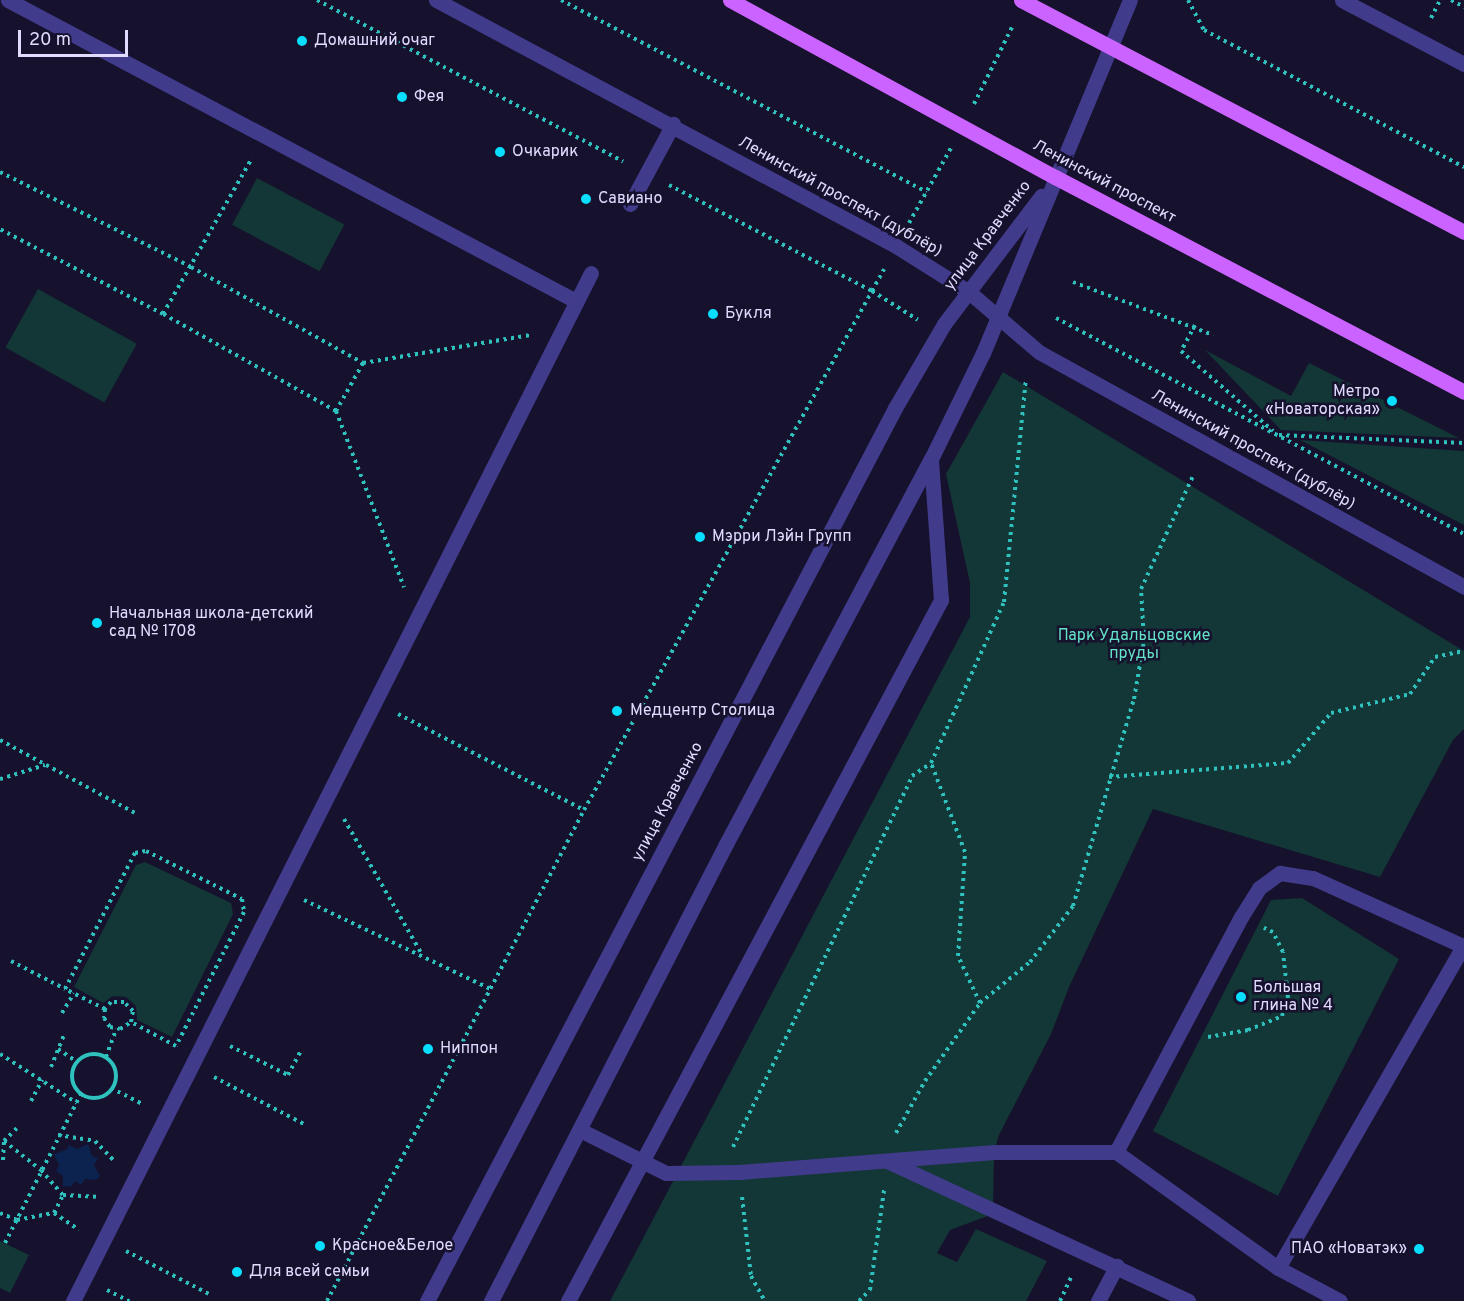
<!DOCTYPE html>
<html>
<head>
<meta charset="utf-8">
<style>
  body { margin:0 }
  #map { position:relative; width:1464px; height:1301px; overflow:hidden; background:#16112c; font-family:Overpass,sans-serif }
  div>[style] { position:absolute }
  .green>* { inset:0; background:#133636; transform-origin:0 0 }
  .water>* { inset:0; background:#0c2350 }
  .path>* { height:4px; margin-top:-2px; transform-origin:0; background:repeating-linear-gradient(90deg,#2ec1bd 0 3px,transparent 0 7.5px) }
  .path>.ring { margin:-2px; padding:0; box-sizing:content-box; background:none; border:4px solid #2ec1bd; border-radius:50% }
  .service>* { height:15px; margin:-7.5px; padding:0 7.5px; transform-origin:7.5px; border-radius:7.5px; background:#413b8c }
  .tertiary>* { height:15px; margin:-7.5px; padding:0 7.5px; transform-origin:7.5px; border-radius:7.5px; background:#413b8c }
  .primary>* { height:15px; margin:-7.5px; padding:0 7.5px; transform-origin:7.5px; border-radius:7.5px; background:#ca63ff }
  .dots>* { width:16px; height:16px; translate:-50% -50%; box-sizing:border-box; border:3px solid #16112c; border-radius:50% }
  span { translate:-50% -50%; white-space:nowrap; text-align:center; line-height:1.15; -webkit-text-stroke:5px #16112c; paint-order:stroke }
  .poi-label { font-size:16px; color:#e1dcff }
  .left { translate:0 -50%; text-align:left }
  .right { translate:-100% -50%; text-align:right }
  .street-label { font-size:16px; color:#e1dcff }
  .park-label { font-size:16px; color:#63e4c8 }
  .scale { position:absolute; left:18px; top:30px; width:110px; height:27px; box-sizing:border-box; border:3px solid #e1dcff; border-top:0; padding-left:8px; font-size:18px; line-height:21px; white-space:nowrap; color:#e1dcff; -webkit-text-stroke:4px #16112c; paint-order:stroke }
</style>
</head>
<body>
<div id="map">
  <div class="green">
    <div style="left:257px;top:178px;width:99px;height:53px;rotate:28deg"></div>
    <div style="left:38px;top:289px;width:113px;height:67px;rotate:29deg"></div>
    <div style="clip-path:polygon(1205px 350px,1291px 396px,1309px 363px,1459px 438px,1281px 430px)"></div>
    <div style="clip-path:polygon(1003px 372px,1464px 651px,1464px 729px,1453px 740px,1380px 877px,1153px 809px,1069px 987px,1051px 1034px,999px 1135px,994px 1152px,993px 1214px,950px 1230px,937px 1253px,957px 1262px,976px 1229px,1047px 1261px,1026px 1301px,610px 1301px,970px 617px,970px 583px,946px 474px)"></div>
    <div style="clip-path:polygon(1300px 440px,1464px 451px,1464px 525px)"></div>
    <div style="clip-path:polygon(145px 862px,231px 903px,233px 914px,172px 1037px,137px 1020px,136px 1006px,126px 997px,113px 996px,103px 1003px,74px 987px,136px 865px)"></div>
    <div style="clip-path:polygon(1302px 898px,1399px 959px,1278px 1196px,1153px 1131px,1271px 900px)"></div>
    <div style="clip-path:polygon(0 1241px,29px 1255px,10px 1293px,0 1288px)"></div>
  </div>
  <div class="water">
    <div style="clip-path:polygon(88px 1144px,92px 1156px,98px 1158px,94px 1165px,100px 1176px,96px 1180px,85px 1179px,81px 1185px,75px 1181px,72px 1186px,63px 1187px,63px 1176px,56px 1171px,59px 1165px,54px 1154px,66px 1150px,69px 1145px,77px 1149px)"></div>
  </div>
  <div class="path">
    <div style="left:317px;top:0;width:346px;rotate:27.8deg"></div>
    <div style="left:561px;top:0;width:413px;rotate:27.7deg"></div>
    <div style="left:1188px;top:0;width:34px;rotate:62deg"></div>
    <div style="left:1204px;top:30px;width:294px;rotate:27.8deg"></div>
    <div style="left:1451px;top:0;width:15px;rotate:28deg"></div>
    <div style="left:1431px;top:18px;width:20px;rotate:-63deg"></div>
    <div style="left:974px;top:104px;width:88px;rotate:-63.7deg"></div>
    <div style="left:0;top:172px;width:213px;rotate:26.4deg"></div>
    <div style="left:191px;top:267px;width:197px;rotate:29.2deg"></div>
    <div style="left:363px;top:363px;width:55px;rotate:119.4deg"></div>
    <div style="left:336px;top:411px;width:198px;rotate:-150.7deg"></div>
    <div style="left:163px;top:314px;width:184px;rotate:-152.5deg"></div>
    <div style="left:669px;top:185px;width:229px;rotate:27.6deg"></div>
    <div style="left:872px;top:291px;width:25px;rotate:-61deg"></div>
    <div style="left:909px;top:223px;width:86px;rotate:-60.8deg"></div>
    <div style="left:1073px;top:282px;width:150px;rotate:20.7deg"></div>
    <div style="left:163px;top:314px;width:180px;rotate:-60.3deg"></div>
    <div style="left:1056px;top:318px;width:462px;rotate:27.9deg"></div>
    <div style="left:1195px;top:325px;width:30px;rotate:118deg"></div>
    <div style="left:1181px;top:351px;width:122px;rotate:41deg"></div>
    <div style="left:363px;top:363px;width:170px;rotate:-9.5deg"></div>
    <div style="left:336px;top:411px;width:189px;rotate:68.9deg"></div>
    <div style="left:1279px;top:435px;width:185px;rotate:2.5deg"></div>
    <div style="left:398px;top:714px;width:209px;rotate:27.3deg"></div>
    <div style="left:0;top:740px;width:153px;rotate:28.4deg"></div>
    <div style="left:1109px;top:777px;width:180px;rotate:-4.5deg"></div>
    <div style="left:1288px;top:763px;width:66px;rotate:-49.3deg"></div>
    <div style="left:1331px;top:713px;width:81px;rotate:-13.5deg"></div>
    <div style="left:1410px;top:694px;width:45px;rotate:-56deg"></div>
    <div style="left:1435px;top:657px;width:30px;rotate:-12deg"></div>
    <div style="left:0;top:779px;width:47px;rotate:-17.3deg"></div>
    <div style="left:344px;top:819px;width:155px;rotate:60.1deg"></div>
    <div style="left:146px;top:851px;width:107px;rotate:26.6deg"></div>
    <div style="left:242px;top:899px;width:13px;rotate:81deg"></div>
    <div style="left:244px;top:912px;width:150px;rotate:116.9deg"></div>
    <div style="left:176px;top:1046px;width:51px;rotate:-151.9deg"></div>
    <div style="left:131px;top:1022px;width:11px;rotate:-80deg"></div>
    <div style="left:133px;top:1011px;width:13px;rotate:-135deg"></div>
    <div style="left:124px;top:1002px;width:13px;rotate:180deg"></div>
    <div style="left:111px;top:1002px;width:9px;rotate:131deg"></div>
    <div style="left:105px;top:1009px;width:45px;rotate:-153.4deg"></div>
    <div style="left:65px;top:989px;width:153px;rotate:-62.8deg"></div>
    <div style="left:135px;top:853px;width:11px;rotate:-10deg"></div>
    <div style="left:304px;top:900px;width:207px;rotate:25.5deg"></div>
    <div style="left:11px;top:961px;width:61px;rotate:27.4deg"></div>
    <div style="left:980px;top:1003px;width:52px;rotate:-115.1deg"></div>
    <div style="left:958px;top:956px;width:104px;rotate:-86.1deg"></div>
    <div style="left:965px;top:852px;width:95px;rotate:-110.9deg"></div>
    <div style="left:931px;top:763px;width:177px;rotate:-65.6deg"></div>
    <div style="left:1004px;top:602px;width:225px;rotate:-84.4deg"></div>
    <div style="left:105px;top:1009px;width:9px;rotate:96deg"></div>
    <div style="left:104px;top:1018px;width:11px;rotate:56deg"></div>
    <div style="left:110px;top:1027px;width:10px;rotate:11deg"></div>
    <div style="left:120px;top:1029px;width:13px;rotate:-32deg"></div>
    <div style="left:62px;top:1013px;width:23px;rotate:-59deg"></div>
    <div style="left:1208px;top:1037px;width:41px;rotate:-9.9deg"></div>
    <div style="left:1248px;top:1030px;width:37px;rotate:-22deg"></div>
    <div style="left:1282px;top:1016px;width:19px;rotate:-72deg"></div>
    <div style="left:1288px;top:998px;width:46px;rotate:-96.2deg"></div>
    <div style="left:1283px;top:952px;width:22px;rotate:-117deg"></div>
    <div style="left:1273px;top:932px;width:10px;rotate:-156deg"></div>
    <div style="left:230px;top:1046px;width:65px;rotate:26.6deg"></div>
    <div style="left:288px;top:1075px;width:26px;rotate:-62deg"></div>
    <div style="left:58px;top:1049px;width:23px;rotate:34deg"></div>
    <div style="left:0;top:1054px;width:91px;rotate:32.5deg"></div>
    <div class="ring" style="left:72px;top:1054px;width:40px;height:40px"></div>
    <div style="left:106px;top:1057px;width:30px;rotate:-70deg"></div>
    <div style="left:51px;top:1067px;width:37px;rotate:-68deg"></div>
    <div style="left:214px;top:1077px;width:102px;rotate:27.6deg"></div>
    <div style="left:111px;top:1088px;width:36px;rotate:27deg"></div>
    <div style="left:31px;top:1101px;width:24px;rotate:-62deg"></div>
    <div style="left:896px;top:1133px;width:60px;rotate:-60.9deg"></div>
    <div style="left:925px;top:1081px;width:95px;rotate:-54.8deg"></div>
    <div style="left:980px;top:1003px;width:65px;rotate:-39.4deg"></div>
    <div style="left:1030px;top:962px;width:71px;rotate:-52.5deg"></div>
    <div style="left:1073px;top:906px;width:216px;rotate:-73.6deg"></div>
    <div style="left:1134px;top:699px;width:59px;rotate:-80.2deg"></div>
    <div style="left:1144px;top:641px;width:52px;rotate:-93.3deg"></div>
    <div style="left:1141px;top:589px;width:127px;rotate:-65.3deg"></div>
    <div style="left:58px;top:1135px;width:37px;rotate:9deg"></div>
    <div style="left:95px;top:1141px;width:28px;rotate:46deg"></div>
    <div style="left:4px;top:1141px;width:47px;rotate:38.1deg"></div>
    <div style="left:41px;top:1170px;width:33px;rotate:49deg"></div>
    <div style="left:63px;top:1195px;width:33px;rotate:3deg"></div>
    <div style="left:733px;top:1147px;width:412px;rotate:-64.2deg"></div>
    <div style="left:912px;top:776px;width:23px;rotate:-34deg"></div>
    <div style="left:3px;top:1160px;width:19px;rotate:-87deg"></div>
    <div style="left:4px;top:1141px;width:18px;rotate:-45deg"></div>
    <div style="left:742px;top:1197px;width:80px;rotate:83.5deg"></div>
    <div style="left:751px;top:1276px;width:29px;rotate:61deg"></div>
    <div style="left:0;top:1213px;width:18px;rotate:22deg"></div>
    <div style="left:17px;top:1220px;width:38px;rotate:-11deg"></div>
    <div style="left:54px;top:1213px;width:30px;rotate:34deg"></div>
    <div style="left:54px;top:1213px;width:20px;rotate:-63deg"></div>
    <div style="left:5px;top:1243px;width:167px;rotate:-63deg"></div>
    <div style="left:126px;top:1251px;width:93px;rotate:27.4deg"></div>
    <div style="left:107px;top:1290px;width:25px;rotate:27deg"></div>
    <div style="left:327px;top:1301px;width:554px;rotate:-62.37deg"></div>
    <div style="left:584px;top:810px;width:594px;rotate:-60.97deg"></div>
    <div style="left:872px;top:291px;width:54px;rotate:32.2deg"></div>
    <div style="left:859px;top:1301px;width:16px;rotate:-45deg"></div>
    <div style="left:870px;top:1290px;width:101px;rotate:-82deg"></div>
    <div style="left:1060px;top:1301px;width:29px;rotate:-65deg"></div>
  </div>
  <div class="service">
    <div style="left:8px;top:0;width:643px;rotate:27.92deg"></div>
    <div style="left:1342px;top:0;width:138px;rotate:27.7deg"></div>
    <div style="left:630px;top:204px;width:91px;rotate:-61.7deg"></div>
    <div style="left:580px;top:1130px;width:96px;rotate:26.6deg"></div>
    <div style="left:666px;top:1173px;width:73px;rotate:-0.8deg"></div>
    <div style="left:739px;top:1172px;width:256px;rotate:-4.5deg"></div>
    <div style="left:994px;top:1152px;width:122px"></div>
    <div style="left:1116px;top:1152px;width:199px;rotate:35.6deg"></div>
    <div style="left:1278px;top:1268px;width:70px;rotate:28deg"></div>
    <div style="left:1116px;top:1152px;width:266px;rotate:-62deg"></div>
    <div style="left:1241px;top:917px;width:34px;rotate:-58deg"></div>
    <div style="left:1259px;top:888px;width:26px;rotate:-36deg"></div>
    <div style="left:1280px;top:873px;width:33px;rotate:9deg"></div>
    <div style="left:1313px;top:878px;width:165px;rotate:24.4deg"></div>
    <div style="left:887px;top:1161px;width:332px;rotate:24.9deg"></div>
    <div style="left:1278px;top:1268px;width:373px;rotate:-60.1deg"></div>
    <div style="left:73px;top:1301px;width:1151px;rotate:-63.26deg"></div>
    <div style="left:568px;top:1301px;width:794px;rotate:-61.98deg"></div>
    <div style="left:941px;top:600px;width:141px;rotate:-94.1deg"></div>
    <div style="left:1098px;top:1301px;width:40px;rotate:-62deg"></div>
  </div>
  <div class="tertiary">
    <div style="left:436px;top:0;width:522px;rotate:28.14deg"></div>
    <div style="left:896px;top:246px;width:86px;rotate:32.2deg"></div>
    <div style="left:969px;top:292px;width:92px;rotate:40.6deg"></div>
    <div style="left:1039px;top:352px;width:486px;rotate:28.9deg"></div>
    <div style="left:427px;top:1301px;width:1008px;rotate:-62.34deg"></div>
    <div style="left:895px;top:408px;width:97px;rotate:-59.7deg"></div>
    <div style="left:944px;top:324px;width:161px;rotate:-52.8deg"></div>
    <div style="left:491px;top:1301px;width:514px;rotate:-62.79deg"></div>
    <div style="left:726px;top:844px;width:436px;rotate:-62deg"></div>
    <div style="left:931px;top:459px;width:118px;rotate:-63.9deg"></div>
    <div style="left:983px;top:353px;width:382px;rotate:-67.4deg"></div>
  </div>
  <div class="primary">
    <div style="left:730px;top:0;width:370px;rotate:28.6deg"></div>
    <div style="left:1055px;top:177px;width:462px;rotate:27.7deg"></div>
    <div style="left:1021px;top:0;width:500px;rotate:27.64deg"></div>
  </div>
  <div class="dots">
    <div style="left:302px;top:41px;background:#08deff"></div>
    <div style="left:402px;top:97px;background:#08deff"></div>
    <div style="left:500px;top:152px;background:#08deff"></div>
    <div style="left:586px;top:199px;background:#08deff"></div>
    <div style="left:713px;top:314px;background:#08deff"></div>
    <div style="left:1392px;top:401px;background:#08deff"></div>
    <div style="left:700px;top:537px;background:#08deff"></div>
    <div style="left:97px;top:623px;background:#08deff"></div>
    <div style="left:617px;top:711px;background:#08deff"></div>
    <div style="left:1241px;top:997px;background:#08deff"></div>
    <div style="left:428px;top:1049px;background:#08deff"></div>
    <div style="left:320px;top:1246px;background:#08deff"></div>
    <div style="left:1419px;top:1249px;background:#08deff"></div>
    <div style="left:237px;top:1272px;background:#08deff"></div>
  </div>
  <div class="poi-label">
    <span class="left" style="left:314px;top:41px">Домашний очаг</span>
    <span class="left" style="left:414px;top:97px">Фея</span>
    <span class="left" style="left:512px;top:152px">Очкарик</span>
    <span class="left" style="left:598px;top:199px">Савиано</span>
    <span class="left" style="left:725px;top:314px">Букля</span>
    <span class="right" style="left:1380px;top:401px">Метро<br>«Новаторская»</span>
    <span class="left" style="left:712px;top:537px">Мэрри Лэйн Групп</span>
    <span class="left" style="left:109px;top:623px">Начальная школа-детский<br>сад № 1708</span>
    <span class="left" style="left:630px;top:711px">Медцентр Столица</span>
    <span class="left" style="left:1253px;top:997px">Большая<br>глина № 4</span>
    <span class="left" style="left:440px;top:1049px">Ниппон</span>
    <span class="left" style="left:332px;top:1246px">Красное&amp;Белое</span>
    <span class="right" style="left:1407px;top:1249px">ПАО «Новатэк»</span>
    <span class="left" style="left:249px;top:1272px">Для всей семьи</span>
  </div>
  <div class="street-label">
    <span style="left:1104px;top:182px;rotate:28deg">Ленинский проспект</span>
    <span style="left:840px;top:197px;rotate:29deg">Ленинский проспект (дублёр)</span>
    <span style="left:988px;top:236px;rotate:-53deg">улица Кравченко</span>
    <span style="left:1253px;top:450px;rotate:29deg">Ленинский проспект (дублёр)</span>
    <span style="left:668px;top:802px;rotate:-62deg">улица Кравченко</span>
  </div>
  <div class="park-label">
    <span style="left:1134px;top:645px">Парк Удальцовские<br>пруды</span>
  </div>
  <div class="scale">20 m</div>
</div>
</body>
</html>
